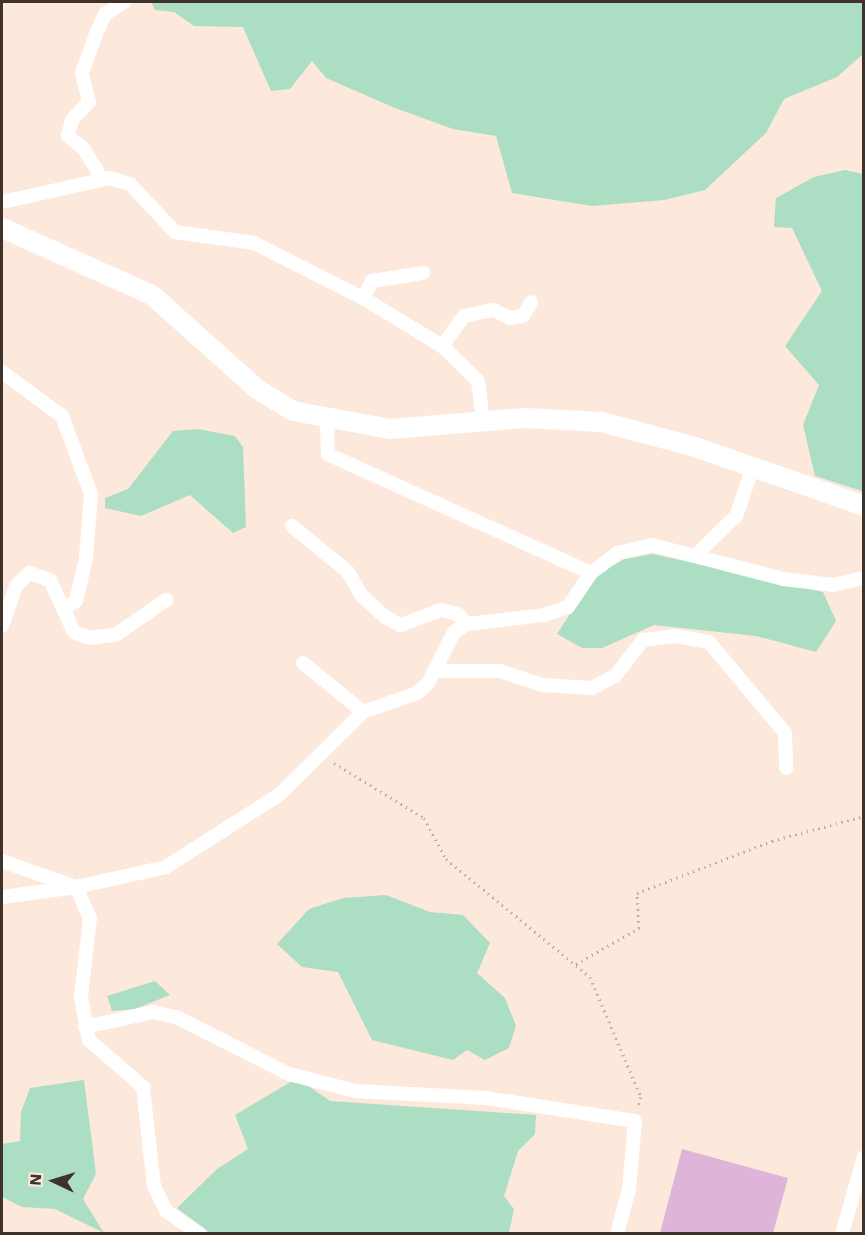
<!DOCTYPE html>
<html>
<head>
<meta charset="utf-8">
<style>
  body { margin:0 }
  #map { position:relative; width:865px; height:1235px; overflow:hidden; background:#fde8dc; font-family:"Work Sans",sans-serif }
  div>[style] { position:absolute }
  .green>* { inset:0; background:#abdec3 }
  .building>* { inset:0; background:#deb4d8 }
  .path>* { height:3px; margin-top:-1.5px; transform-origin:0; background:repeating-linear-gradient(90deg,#c0aea3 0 1.5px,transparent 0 6px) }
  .street>* { height:14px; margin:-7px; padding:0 7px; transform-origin:7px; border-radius:7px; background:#fff }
  .secondary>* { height:20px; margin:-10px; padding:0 10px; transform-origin:10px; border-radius:10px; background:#fff }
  span { translate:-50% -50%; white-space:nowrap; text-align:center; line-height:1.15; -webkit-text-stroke:4.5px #fde8dc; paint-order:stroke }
  .frame { position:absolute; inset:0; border:3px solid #3f322b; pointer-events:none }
  .north { position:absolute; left:24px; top:1151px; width:60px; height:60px; -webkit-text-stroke:4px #fde8dc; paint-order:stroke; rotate:274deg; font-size:16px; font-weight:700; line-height:24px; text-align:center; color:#3f322b }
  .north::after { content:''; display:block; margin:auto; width:21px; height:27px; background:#3f322b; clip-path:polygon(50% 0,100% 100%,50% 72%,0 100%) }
</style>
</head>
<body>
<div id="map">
  <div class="green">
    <div style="clip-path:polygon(151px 2px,863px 2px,863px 54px,837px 77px,784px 99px,766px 133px,705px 190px,664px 200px,592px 206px,512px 193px,496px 136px,453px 129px,395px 108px,326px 78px,312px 61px,290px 89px,271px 91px,243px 27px,194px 26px,174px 12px,155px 10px)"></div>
    <div style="clip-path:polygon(845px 170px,863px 174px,862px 491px,815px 476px,803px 425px,819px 385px,785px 346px,822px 291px,792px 228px,774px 227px,776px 198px,814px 177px)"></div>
    <div style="clip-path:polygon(198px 429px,235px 436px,243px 447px,246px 527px,233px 533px,190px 495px,141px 516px,105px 508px,105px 498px,128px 489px,173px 431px)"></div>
    <div style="clip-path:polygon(653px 554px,823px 592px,836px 621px,816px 652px,756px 636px,654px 625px,602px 648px,582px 648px,557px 634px,595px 575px,625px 559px)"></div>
    <div style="clip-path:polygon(386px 895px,430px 912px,463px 915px,490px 943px,477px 973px,505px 998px,516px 1026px,509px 1048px,485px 1060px,467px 1050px,453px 1060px,372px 1040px,338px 972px,302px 967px,277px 944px,309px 909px,343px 898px)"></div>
    <div style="clip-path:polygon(155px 981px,170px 995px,135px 1009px,112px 1011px,107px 996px)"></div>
    <div style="clip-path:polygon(297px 1078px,330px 1101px,536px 1115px,535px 1134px,518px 1151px,504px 1196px,514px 1209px,509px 1233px,210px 1233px,177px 1208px,217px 1169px,248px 1149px,235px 1115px)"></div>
    <div style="clip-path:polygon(84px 1080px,96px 1174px,83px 1199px,104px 1233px,55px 1209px,22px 1207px,2px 1197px,2px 1144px,20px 1141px,21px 1112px,30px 1088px)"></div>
  </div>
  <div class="building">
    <div style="clip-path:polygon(682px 1149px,788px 1178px,773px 1233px,660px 1233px)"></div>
  </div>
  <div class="path">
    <div style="left:334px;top:763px;width:105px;rotate:31.4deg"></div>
    <div style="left:424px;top:818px;width:47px;rotate:61.8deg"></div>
    <div style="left:446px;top:859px;width:186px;rotate:39.3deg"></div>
    <div style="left:590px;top:977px;width:130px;rotate:67deg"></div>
    <div style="left:641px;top:1097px;width:10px;rotate:107deg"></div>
    <div style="left:576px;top:964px;width:73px;rotate:-29.7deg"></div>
    <div style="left:639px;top:928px;width:35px;rotate:-93deg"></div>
    <div style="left:637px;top:893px;width:145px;rotate:-21.1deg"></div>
    <div style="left:772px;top:841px;width:95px;rotate:-15.2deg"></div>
  </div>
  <div class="street">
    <div style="left:102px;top:179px;width:35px;rotate:-121deg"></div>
    <div style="left:84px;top:149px;width:21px;rotate:-141deg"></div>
    <div style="left:68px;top:136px;width:16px;rotate:-76deg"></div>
    <div style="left:72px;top:120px;width:25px;rotate:-47deg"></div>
    <div style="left:89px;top:102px;width:30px;rotate:-104deg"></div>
    <div style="left:82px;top:73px;width:41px;rotate:-70.3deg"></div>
    <div style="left:96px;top:34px;width:22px;rotate:-66deg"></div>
    <div style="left:105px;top:14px;width:22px;rotate:-32deg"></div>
    <div style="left:2px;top:202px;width:111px;rotate:-12.5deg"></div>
    <div style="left:110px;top:178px;width:21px;rotate:17deg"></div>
    <div style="left:130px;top:184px;width:66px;rotate:46.8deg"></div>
    <div style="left:175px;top:232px;width:80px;rotate:7.9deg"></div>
    <div style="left:254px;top:243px;width:122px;rotate:26.8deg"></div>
    <div style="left:363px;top:298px;width:92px;rotate:31.3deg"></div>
    <div style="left:442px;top:346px;width:50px;rotate:44.2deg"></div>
    <div style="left:478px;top:381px;width:39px;rotate:83deg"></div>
    <div style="left:363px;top:298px;width:19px;rotate:-62deg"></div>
    <div style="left:372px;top:281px;width:52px;rotate:-8.9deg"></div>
    <div style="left:442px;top:346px;width:37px;rotate:-54deg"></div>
    <div style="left:464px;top:316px;width:30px;rotate:-12deg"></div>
    <div style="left:493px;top:310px;width:19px;rotate:25deg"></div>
    <div style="left:510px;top:318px;width:13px;rotate:-9deg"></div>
    <div style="left:523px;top:316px;width:16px;rotate:-60deg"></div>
    <div style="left:2px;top:372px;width:74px;rotate:36.3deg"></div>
    <div style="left:62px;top:416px;width:83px;rotate:69.6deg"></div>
    <div style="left:91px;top:494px;width:64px;rotate:94.5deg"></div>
    <div style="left:86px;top:558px;width:44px;rotate:103.1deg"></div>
    <div style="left:76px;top:601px;width:13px;rotate:148deg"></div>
    <div style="left:292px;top:526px;width:72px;rotate:39.4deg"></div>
    <div style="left:348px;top:572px;width:28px;rotate:60deg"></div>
    <div style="left:362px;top:596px;width:31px;rotate:42deg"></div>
    <div style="left:385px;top:617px;width:18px;rotate:27deg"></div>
    <div style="left:401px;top:625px;width:43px;rotate:-20.6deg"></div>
    <div style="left:441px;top:610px;width:17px;rotate:13deg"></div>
    <div style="left:458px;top:614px;width:13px;rotate:48deg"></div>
    <div style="left:698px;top:553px;width:53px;rotate:-44.2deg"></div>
    <div style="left:736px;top:516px;width:52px;rotate:-70.9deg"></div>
    <div style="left:591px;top:573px;width:34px;rotate:-37deg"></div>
    <div style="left:618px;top:553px;width:35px;rotate:-13deg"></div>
    <div style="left:652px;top:545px;width:135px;rotate:14.5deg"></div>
    <div style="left:783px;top:579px;width:50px;rotate:6.8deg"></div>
    <div style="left:833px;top:585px;width:32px;rotate:-13deg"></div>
    <div style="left:2px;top:626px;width:42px;rotate:-70.7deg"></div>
    <div style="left:16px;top:586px;width:18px;rotate:-45deg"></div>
    <div style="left:29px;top:573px;width:22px;rotate:18deg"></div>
    <div style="left:50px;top:580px;width:57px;rotate:65.2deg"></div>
    <div style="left:74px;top:632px;width:17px;rotate:21deg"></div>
    <div style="left:90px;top:638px;width:27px;rotate:-8deg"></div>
    <div style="left:117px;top:634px;width:60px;rotate:-34.8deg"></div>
    <div style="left:303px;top:663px;width:77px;rotate:39.2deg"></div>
    <div style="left:435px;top:671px;width:65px"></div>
    <div style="left:500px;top:671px;width:44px;rotate:18.4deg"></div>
    <div style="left:542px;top:685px;width:50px;rotate:3.4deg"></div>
    <div style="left:592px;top:688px;width:26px;rotate:-28deg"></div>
    <div style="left:615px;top:676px;width:46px;rotate:-52.1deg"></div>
    <div style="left:643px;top:640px;width:32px;rotate:-7deg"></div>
    <div style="left:675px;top:636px;width:35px;rotate:10deg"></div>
    <div style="left:709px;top:642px;width:119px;rotate:50.1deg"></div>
    <div style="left:785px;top:733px;width:35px;rotate:88deg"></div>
    <div style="left:2px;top:861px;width:78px;rotate:19.4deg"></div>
    <div style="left:76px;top:887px;width:34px;rotate:66deg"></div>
    <div style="left:90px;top:918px;width:80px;rotate:96.5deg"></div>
    <div style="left:81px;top:997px;width:44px;rotate:79.5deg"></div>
    <div style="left:89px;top:1040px;width:72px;rotate:41deg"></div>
    <div style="left:143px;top:1087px;width:100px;rotate:83.7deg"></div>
    <div style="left:154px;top:1186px;width:28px;rotate:64deg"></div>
    <div style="left:166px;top:1211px;width:41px;rotate:34.1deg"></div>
    <div style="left:2px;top:897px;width:75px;rotate:-7.7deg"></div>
    <div style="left:76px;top:887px;width:92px;rotate:-12.5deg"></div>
    <div style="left:166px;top:867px;width:135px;rotate:-32.6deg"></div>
    <div style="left:280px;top:794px;width:117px;rotate:-44.7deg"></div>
    <div style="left:363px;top:712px;width:57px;rotate:-19.4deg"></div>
    <div style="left:417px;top:693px;width:15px;rotate:-42deg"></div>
    <div style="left:428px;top:683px;width:57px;rotate:-63deg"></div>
    <div style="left:454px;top:632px;width:15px;rotate:-32deg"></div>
    <div style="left:467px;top:624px;width:78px;rotate:-6.7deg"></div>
    <div style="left:544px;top:615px;width:25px;rotate:-18deg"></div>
    <div style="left:568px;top:607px;width:41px;rotate:-55.9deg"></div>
    <div style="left:591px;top:573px;width:289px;rotate:-155.7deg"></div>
    <div style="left:328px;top:454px;width:33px;rotate:-92deg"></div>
    <div style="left:85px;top:1027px;width:70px;rotate:-12.4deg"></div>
    <div style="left:153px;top:1012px;width:26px;rotate:13deg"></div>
    <div style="left:178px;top:1018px;width:124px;rotate:26.8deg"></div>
    <div style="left:289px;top:1074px;width:68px;rotate:14.4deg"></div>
    <div style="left:355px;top:1091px;width:131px;rotate:3.1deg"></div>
    <div style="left:486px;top:1098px;width:151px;rotate:8.8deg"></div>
    <div style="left:635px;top:1121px;width:68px;rotate:95deg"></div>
    <div style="left:629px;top:1189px;width:47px;rotate:104.9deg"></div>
    <div style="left:842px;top:1234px;width:80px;rotate:-74.1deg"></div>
  </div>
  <div class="secondary">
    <div style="left:2px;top:228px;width:164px;rotate:24.1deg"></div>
    <div style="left:152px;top:295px;width:141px;rotate:41.8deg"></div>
    <div style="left:257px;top:389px;width:42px;rotate:31.4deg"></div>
    <div style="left:293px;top:411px;width:99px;rotate:10.5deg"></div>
    <div style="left:390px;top:429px;width:135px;rotate:-4.7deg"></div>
    <div style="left:525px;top:418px;width:77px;rotate:3deg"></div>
    <div style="left:602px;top:422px;width:96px;rotate:15deg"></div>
    <div style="left:695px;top:447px;width:179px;rotate:19.2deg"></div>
  </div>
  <div class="frame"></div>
  <div class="north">N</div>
</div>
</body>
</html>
